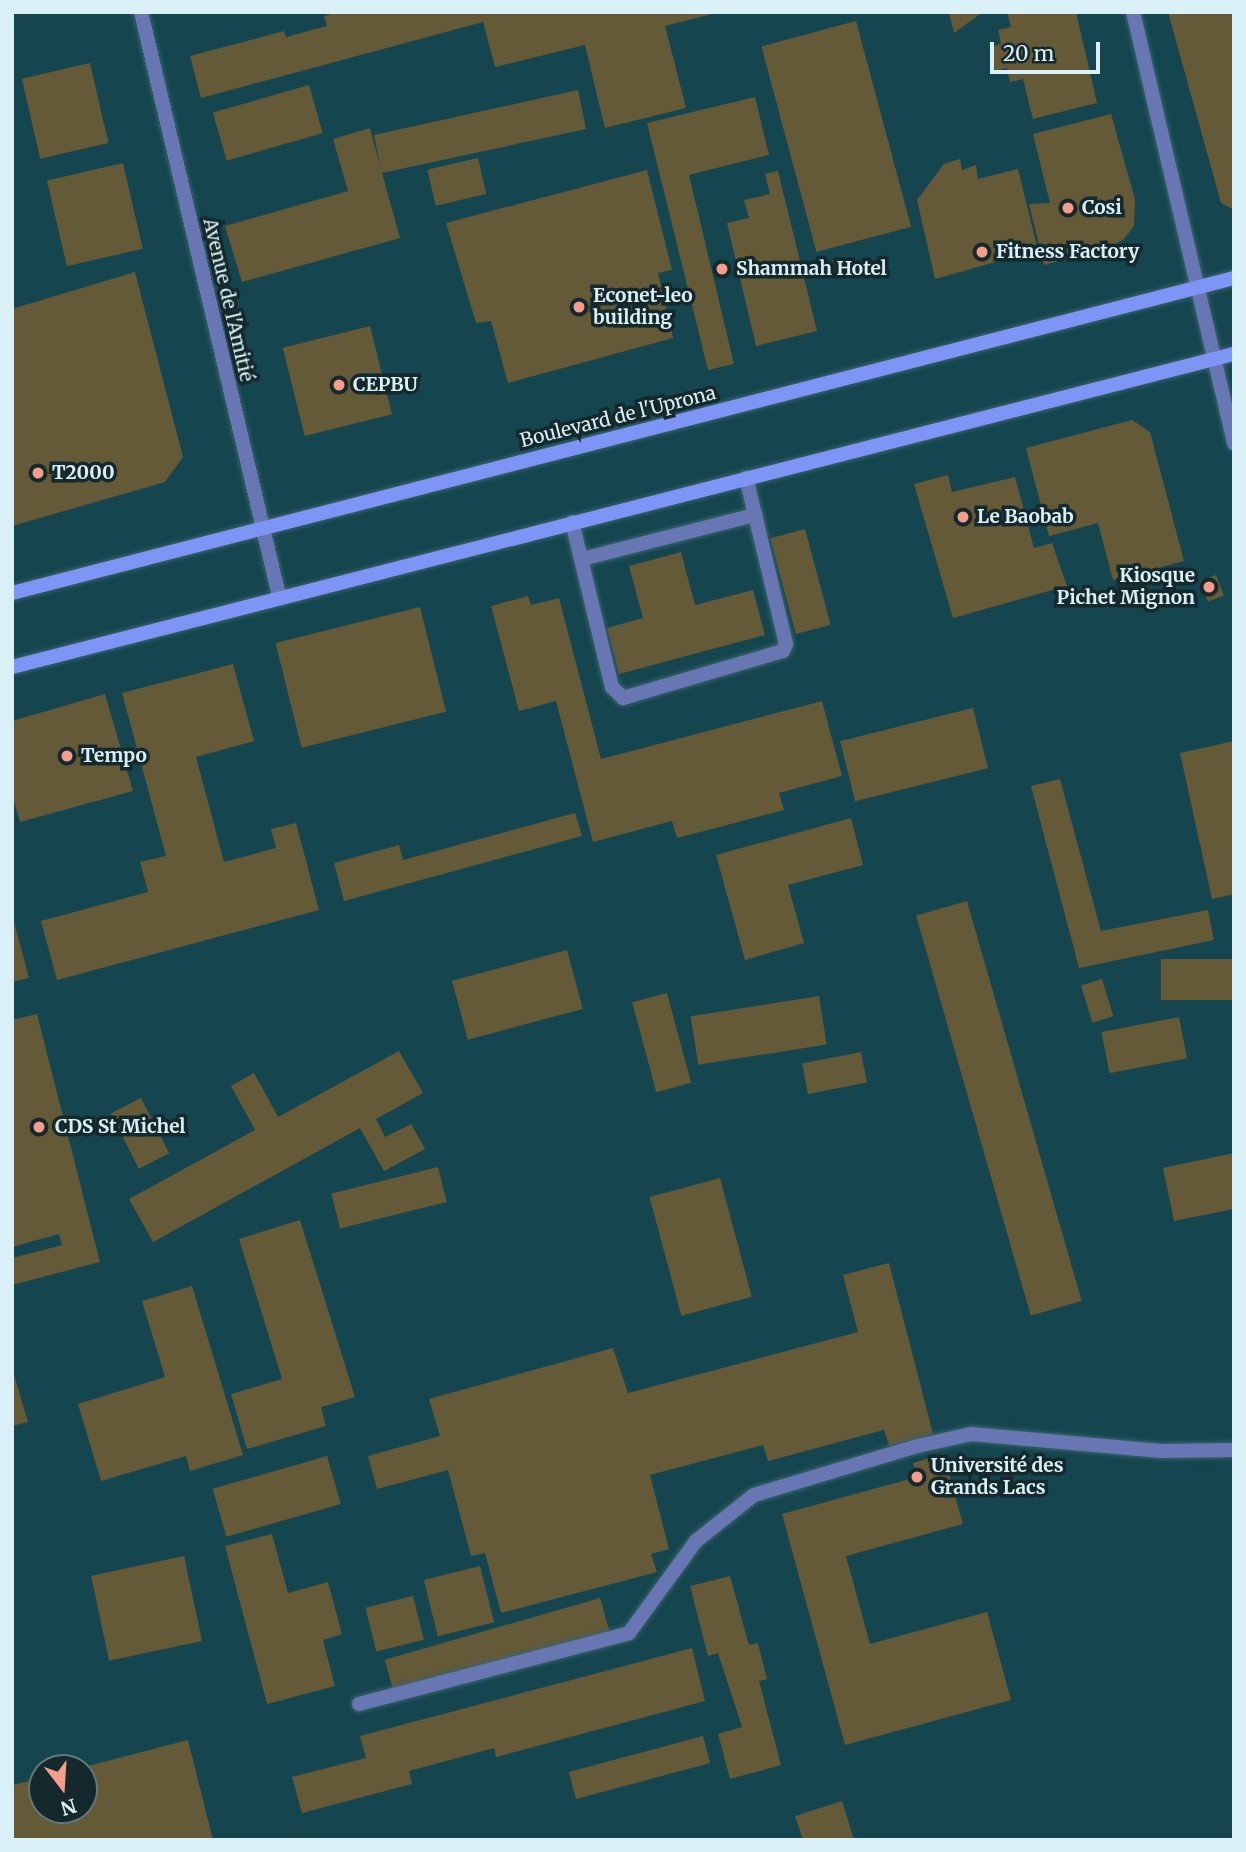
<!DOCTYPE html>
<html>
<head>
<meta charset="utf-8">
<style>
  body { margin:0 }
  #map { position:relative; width:1246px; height:1852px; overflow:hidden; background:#15454e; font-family:Merriweather,serif }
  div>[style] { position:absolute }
  .building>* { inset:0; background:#655a37; transform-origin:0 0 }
  .roads { filter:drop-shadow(0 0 2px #38646c) drop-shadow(0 0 2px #38646c) }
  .lane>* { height:14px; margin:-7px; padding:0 7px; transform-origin:7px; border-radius:7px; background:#6877b3 }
  .street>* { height:14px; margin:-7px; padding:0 7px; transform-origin:7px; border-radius:7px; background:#6877b3 }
  .secondary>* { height:14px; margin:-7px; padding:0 7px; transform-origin:7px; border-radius:7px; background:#7f95f5 }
  .dots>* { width:19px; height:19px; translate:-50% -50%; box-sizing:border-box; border:4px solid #15282c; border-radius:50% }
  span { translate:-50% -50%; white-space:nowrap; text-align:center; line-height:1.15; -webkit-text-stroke:7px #15282c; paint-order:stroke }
  .poi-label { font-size:19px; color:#d9f1f6; font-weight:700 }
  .left { translate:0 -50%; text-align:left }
  .right { translate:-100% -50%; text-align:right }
  .street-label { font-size:19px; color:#d9f1f6 }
  .frame { position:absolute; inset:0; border:14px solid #d9f1f6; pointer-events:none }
  .north { position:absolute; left:28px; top:1754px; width:70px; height:70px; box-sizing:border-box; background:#15282c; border:2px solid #63787d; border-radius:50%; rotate:163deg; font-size:19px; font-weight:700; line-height:28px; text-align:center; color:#d9f1f6 }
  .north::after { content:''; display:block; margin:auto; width:24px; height:32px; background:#f49d8b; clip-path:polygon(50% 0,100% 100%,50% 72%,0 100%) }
  .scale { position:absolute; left:990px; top:42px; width:110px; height:32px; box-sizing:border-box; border:4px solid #d9f1f6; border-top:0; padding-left:9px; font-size:21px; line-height:24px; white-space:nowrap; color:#d9f1f6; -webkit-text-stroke:5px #15282c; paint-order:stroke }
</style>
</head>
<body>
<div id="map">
  <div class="building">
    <div style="clip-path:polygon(340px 12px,716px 12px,716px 13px,665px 26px,686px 108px,605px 128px,585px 45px,495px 67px,483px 22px,201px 98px,190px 56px,284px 31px,286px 37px,327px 26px,324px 16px)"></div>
    <div style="clip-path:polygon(949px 12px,983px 12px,954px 33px)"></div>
    <div style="clip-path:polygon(1007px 12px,1076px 12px,1097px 103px,1033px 119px,1023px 79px,1010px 82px,1007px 68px,995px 71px,990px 47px,1001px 44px,998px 30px,1011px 27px)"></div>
    <div style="clip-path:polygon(1168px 12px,1234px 12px,1234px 210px,1221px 203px)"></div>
    <div style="left:856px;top:21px;width:213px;height:98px;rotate:75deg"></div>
    <div style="left:90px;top:63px;width:82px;height:70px;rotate:77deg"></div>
    <div style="left:309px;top:85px;width:50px;height:100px;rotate:74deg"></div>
    <div style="clip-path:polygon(578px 90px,586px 129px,382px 173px,400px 238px,242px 282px,225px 226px,348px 191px,333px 139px,370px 128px,381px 169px,374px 135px)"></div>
    <div style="clip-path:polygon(755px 97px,769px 155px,689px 175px,734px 364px,708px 370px,647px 123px)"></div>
    <div style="clip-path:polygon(1111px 114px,1135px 199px,1134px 226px,1124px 239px,1109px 248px,1044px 265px,1029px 204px,1050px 203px,1033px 134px)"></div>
    <div style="left:478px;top:158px;width:37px;height:52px;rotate:77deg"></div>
    <div style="clip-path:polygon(960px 159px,962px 170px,976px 165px,978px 179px,1018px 169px,1038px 250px,935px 279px,917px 200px,944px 164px)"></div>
    <div style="left:123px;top:163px;width:88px;height:78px;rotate:77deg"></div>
    <div style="clip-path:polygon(647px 170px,672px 270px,658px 273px,673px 338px,508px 383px,491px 321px,476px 323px,446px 223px)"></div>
    <div style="clip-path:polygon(778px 171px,817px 331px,756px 346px,727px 223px,749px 218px,744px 200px,770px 194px,765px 174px)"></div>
    <div style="clip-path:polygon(135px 272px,183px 457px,165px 482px,12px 526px,12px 309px)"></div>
    <div style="left:370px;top:326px;width:91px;height:90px;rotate:76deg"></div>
    <div style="clip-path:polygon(1132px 420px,1150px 432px,1184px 561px,1113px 580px,1098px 523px,1049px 536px,1026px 448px)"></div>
    <div style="clip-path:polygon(948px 475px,952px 492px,1015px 477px,1034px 548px,1052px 543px,1067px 586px,953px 618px,914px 484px)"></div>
    <div style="left:805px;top:529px;width:99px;height:36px;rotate:75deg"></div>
    <div style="clip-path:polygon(681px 552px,695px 605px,753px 590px,765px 635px,619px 674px,607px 628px,643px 618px,629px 566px)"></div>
    <div style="left:1216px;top:575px;width:22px;height:17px;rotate:69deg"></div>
    <div style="clip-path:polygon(528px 596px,531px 605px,559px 598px,601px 759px,822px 701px,842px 776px,779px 793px,784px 810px,677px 838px,672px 821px,593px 842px,556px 701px,519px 711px,491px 606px)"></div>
    <div style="left:420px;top:607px;width:108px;height:149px;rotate:76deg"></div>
    <div style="clip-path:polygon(233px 664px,254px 741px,196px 757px,224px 862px,276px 848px,271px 829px,296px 823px,319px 910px,57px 980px,41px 921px,148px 892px,140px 862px,166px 856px,122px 693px)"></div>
    <div style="clip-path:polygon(105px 694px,133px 791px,20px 822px,12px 794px,12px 721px)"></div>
    <div style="left:973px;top:708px;width:62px;height:137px;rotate:76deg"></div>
    <div style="clip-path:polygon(1234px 741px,1234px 894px,1212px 899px,1180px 753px)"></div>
    <div style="clip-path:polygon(1060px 779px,1101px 931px,1208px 910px,1214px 940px,1079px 968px,1031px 786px)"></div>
    <div style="clip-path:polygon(575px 813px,582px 836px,344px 901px,334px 863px,399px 845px,403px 860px)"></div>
    <div style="clip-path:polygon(851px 818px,863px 865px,788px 885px,804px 943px,745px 960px,716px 855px)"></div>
    <div style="left:967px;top:901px;width:416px;height:53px;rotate:74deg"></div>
    <div style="clip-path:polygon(13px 918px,29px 978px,12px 982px,12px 919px)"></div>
    <div style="left:567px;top:950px;width:61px;height:119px;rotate:75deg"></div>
    <div style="left:1234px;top:959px;width:41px;height:73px;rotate:90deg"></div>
    <div style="left:1102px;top:979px;width:39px;height:22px;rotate:73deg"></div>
    <div style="left:667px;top:993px;width:93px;height:36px;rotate:75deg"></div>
    <div style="left:819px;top:996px;width:49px;height:130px;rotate:81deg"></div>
    <div style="clip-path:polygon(37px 1014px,100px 1262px,12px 1285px,12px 1258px,62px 1245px,59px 1234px,12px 1247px,12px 1020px)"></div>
    <div style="left:1179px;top:1017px;width:42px;height:79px;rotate:79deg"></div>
    <div style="clip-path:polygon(399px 1051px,423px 1093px,376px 1119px,385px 1137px,411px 1124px,425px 1149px,384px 1171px,360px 1128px,153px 1242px,129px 1199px,255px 1130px,231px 1086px,254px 1073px,278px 1117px)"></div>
    <div style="left:861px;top:1052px;width:31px;height:60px;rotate:79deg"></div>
    <div style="left:141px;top:1098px;width:62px;height:34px;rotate:63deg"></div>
    <div style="clip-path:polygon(1234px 1153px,1234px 1209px,1174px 1221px,1163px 1168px)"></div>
    <div style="left:438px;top:1167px;width:36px;height:110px;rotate:76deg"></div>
    <div style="left:720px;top:1178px;width:123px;height:73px;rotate:75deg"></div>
    <div style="clip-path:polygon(300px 1220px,355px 1397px,321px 1407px,326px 1426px,247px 1449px,231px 1394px,282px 1379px,239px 1239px)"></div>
    <div style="clip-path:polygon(889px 1263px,933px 1434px,889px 1446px,884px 1430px,768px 1461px,763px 1445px,650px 1475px,669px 1549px,651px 1554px,657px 1572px,501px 1613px,485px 1553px,471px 1556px,448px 1470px,377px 1489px,368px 1456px,440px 1436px,429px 1399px,613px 1348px,628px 1393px,858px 1332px,843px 1275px)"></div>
    <div style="clip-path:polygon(192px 1286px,243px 1455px,190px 1471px,186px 1456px,101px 1481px,78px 1404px,165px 1377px,142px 1301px)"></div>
    <div style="clip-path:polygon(12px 1368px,28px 1422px,12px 1426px)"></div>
    <div style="clip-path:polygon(943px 1454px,963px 1524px,846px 1556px,870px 1644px,987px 1612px,1011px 1700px,845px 1745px,782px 1514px,917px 1477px,913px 1463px)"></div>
    <div style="left:327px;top:1456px;width:50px;height:119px;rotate:74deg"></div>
    <div style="clip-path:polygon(272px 1534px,288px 1593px,328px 1582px,342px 1634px,323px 1640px,335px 1686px,267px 1704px,225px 1546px)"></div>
    <div style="left:184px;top:1556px;width:87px;height:95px;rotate:78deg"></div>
    <div style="left:480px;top:1566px;width:58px;height:58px;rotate:76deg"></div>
    <div style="clip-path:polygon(730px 1576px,749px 1645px,758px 1643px,767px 1679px,759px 1681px,781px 1765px,730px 1779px,718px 1734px,742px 1727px,718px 1653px,708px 1656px,690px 1586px)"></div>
    <div style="left:413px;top:1596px;width:45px;height:49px;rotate:76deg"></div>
    <div style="left:600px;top:1598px;width:36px;height:224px;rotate:74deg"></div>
    <div style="clip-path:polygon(692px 1648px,705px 1701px,496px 1757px,494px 1748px,409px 1771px,412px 1784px,302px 1813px,292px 1777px,366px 1758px,360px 1736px)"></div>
    <div style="left:703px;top:1736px;width:28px;height:139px;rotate:75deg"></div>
    <div style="clip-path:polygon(188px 1740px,213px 1840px,12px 1840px,12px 1785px,42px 1778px,42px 1810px,84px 1810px,84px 1767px)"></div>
    <div style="clip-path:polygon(842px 1801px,854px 1840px,803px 1840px,795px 1816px)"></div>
  </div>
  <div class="roads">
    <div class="lane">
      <div style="left:572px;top:522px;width:170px;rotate:76.4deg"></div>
      <div style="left:612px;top:687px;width:16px;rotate:45deg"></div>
      <div style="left:623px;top:698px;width:167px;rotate:-16.4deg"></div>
      <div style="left:783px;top:651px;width:8px;rotate:-67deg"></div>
      <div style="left:786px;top:644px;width:171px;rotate:-103.5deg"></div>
      <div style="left:582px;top:559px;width:179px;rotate:-14.3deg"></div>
      <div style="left:359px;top:1704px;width:279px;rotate:-14.7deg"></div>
      <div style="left:629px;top:1633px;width:114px;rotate:-53.9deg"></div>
      <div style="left:696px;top:1541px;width:74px;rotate:-38.4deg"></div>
      <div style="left:754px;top:1495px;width:170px;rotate:-16.7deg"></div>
      <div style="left:917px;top:1446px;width:55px;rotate:-12.5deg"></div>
      <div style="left:971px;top:1434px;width:191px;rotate:5.1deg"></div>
      <div style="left:1161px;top:1451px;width:73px;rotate:-0.8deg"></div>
    </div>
    <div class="street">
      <div style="left:141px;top:12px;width:600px;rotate:76.7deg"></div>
      <div style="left:1133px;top:12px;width:443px;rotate:76.8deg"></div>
    </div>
    <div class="secondary">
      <div style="left:12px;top:593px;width:1262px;rotate:-14.45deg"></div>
      <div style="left:12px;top:667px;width:1261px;rotate:-14.37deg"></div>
    </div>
  </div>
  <div class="dots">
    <div style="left:1068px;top:208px;background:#f49d8b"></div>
    <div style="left:982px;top:252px;background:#f49d8b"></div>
    <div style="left:722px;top:269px;background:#f49d8b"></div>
    <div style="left:579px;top:307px;background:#f49d8b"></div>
    <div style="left:339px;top:385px;background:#f49d8b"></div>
    <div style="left:38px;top:473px;background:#f49d8b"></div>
    <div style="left:963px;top:517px;background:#f49d8b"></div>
    <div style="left:1209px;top:587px;background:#f49d8b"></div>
    <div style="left:67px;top:756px;background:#f49d8b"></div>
    <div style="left:39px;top:1127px;background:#f49d8b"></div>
    <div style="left:917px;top:1477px;background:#f49d8b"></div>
  </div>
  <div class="poi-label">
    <span class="left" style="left:1082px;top:208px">Cosi</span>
    <span class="left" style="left:996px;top:252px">Fitness Factory</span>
    <span class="left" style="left:736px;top:269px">Shammah Hotel</span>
    <span class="left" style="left:593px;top:307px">Econet-leo<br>building</span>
    <span class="left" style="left:353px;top:385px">CEPBU</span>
    <span class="left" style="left:52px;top:473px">T2000</span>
    <span class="left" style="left:977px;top:517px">Le Baobab</span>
    <span class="right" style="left:1195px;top:587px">Kiosque<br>Pichet Mignon</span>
    <span class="left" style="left:81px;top:756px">Tempo</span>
    <span class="left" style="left:55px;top:1127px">CDS St Michel</span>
    <span class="left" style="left:931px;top:1477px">Université des<br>Grands Lacs</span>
  </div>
  <div class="street-label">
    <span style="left:228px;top:300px;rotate:77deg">Avenue de l'Amitié</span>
    <span style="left:618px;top:417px;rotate:-14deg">Boulevard de l'Uprona</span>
  </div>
  <div class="frame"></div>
  <div class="north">N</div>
  <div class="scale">20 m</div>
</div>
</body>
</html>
